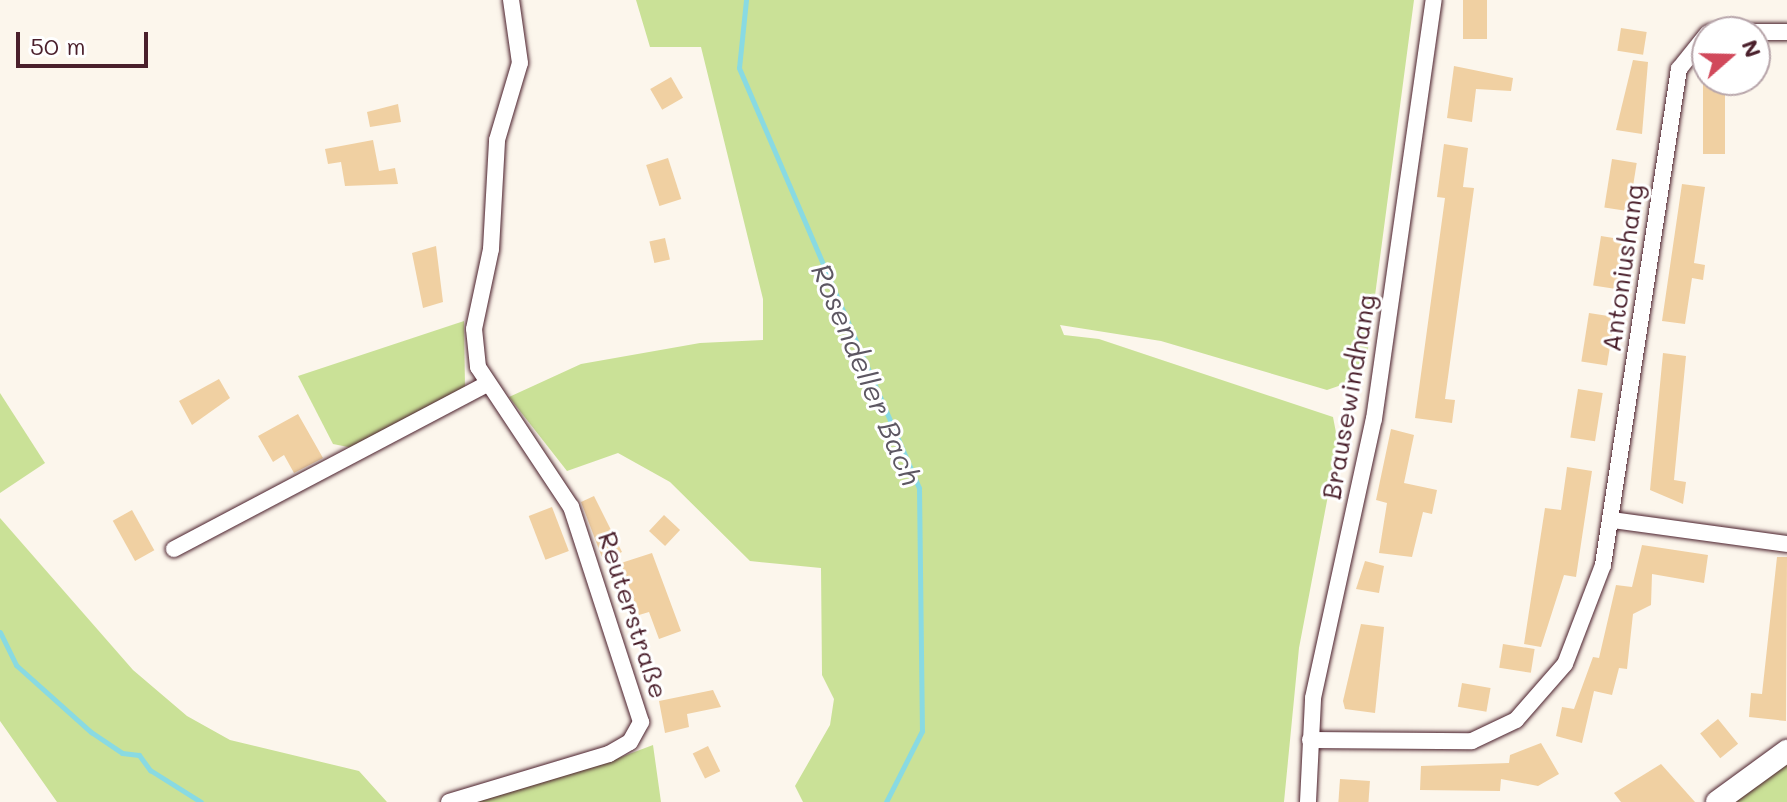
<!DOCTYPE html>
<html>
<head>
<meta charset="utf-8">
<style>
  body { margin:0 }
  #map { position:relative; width:1787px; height:802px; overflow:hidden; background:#fcf6ec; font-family:Mali,sans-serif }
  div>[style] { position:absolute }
  .green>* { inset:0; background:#cae197 }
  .stream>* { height:5px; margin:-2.5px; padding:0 2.5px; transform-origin:2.5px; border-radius:2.5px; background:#89dae2 }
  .building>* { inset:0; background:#f0d0a2; transform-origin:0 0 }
  .roads { filter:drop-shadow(0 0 2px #4a1f2b) drop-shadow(0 0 2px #4a1f2b) }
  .street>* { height:16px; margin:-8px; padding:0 8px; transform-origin:8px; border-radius:8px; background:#fff }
  .secondary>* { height:22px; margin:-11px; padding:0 11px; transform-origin:11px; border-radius:11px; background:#fff }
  span { translate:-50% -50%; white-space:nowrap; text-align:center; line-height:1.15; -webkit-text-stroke:6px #fff; paint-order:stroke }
  .street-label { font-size:26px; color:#4a1f2b }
  .water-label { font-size:28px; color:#5d5762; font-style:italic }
  .north { position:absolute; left:1691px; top:16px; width:80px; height:80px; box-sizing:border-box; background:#fff; border:2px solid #b7a5aa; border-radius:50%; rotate:70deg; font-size:22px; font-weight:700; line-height:32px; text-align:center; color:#4a1f2b }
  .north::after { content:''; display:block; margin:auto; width:28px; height:36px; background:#d1495b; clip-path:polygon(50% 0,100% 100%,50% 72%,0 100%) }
  .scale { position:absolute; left:16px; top:32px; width:132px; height:36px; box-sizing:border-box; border:4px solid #4a1f2b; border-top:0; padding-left:10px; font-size:24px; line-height:28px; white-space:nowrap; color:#4a1f2b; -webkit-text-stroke:6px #fff; paint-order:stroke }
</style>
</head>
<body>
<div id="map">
  <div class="green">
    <div style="clip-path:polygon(636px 0,1414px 0,1366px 364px,1350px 382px,1327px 390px,1161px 341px,1060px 325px,1064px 335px,1099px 339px,1333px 417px,1338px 443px,1299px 648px,1284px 802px,803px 802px,795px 786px,830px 725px,834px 699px,822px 675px,821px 568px,750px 561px,670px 482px,618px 453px,567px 471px,509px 397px,581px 364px,700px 343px,763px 340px,763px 299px,701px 47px,650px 47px)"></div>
    <div style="clip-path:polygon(464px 321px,465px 388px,353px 448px,333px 444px,298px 376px)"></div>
    <div style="clip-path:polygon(0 393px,45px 463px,0 493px)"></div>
    <div style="clip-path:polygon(0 518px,133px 670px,187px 716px,230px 740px,359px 771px,387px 802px,57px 802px,0 721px)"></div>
    <div style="clip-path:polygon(653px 745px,661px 802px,466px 802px,608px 762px)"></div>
    <div style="clip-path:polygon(1787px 753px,1787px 802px,1720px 802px)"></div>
  </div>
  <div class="stream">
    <div style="left:746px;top:0;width:68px;rotate:95.9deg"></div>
    <div style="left:739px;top:68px;width:457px;rotate:66.8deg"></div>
    <div style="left:919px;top:488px;width:243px;rotate:89.3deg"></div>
    <div style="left:922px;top:731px;width:80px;rotate:116.9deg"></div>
    <div style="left:0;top:632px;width:37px;rotate:64deg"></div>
    <div style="left:16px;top:665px;width:101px;rotate:41.8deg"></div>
    <div style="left:91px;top:732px;width:37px;rotate:34deg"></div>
    <div style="left:122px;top:753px;width:17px;rotate:7deg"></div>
    <div style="left:139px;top:755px;width:19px;rotate:54deg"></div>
    <div style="left:150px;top:770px;width:60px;rotate:32.1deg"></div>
  </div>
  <div class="building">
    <div style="left:1463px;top:0;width:24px;height:39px"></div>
    <div style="left:1621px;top:28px;width:26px;height:23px;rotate:9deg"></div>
    <div style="clip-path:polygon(1633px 60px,1648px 62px,1642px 134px,1616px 130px)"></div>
    <div style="clip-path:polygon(1454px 66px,1513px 78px,1511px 91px,1476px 89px,1472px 122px,1447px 118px)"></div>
    <div style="left:671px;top:77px;width:24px;height:24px;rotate:60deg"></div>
    <div style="left:1703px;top:80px;width:22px;height:74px"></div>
    <div style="clip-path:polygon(398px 104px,401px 122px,370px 127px,367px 112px)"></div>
    <div style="clip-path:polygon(373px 140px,379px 171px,395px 168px,398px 184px,345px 186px,341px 162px,328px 164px,325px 149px)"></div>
    <div style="clip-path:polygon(1444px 144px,1468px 148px,1463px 187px,1474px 188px,1445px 399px,1455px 400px,1452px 423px,1415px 418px,1445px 198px,1437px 197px)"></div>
    <div style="left:668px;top:158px;width:43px;height:23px;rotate:72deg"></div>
    <div style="left:1612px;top:159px;width:25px;height:49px;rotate:9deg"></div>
    <div style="clip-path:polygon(1682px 184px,1705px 187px,1694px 263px,1705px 265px,1703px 280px,1692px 278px,1685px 324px,1662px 321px)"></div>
    <div style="left:1601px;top:236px;width:25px;height:50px;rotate:9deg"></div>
    <div style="left:665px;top:238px;width:22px;height:16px;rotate:77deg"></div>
    <div style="clip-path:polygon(436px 246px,443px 302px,423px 308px,412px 253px)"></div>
    <div style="left:1589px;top:313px;width:26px;height:49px;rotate:9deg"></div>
    <div style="clip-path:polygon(1663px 353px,1686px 356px,1674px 480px,1686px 482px,1683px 504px,1650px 490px)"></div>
    <div style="clip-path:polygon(219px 379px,230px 398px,192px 425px,179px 401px)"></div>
    <div style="left:1578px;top:389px;width:25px;height:49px;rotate:9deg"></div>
    <div style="clip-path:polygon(298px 414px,323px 458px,294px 473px,284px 455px,273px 462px,258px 436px)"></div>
    <div style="clip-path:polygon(1391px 429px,1414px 435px,1404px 483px,1437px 490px,1432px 514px,1423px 512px,1412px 557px,1379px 553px,1387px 503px,1376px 500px)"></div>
    <div style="clip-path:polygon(1567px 467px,1592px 471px,1576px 577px,1564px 575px,1541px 647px,1524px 644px,1545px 508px,1561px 510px)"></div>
    <div style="clip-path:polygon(594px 496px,622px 552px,603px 560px,581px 502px)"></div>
    <div style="left:552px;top:507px;width:47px;height:25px;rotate:69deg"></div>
    <div style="left:132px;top:510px;width:46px;height:22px;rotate:61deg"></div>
    <div style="left:664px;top:515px;width:22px;height:22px;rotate:43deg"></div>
    <div style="clip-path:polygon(1642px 545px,1708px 555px,1704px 583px,1652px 574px,1651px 605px,1633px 614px,1627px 669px,1619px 668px,1612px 695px,1594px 691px,1582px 743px,1556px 736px,1562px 707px,1574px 709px,1593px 657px,1599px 658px,1616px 585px,1632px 587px)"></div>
    <div style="clip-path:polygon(652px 553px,681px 631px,659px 639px,649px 612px,639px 615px,621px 563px)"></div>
    <div style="clip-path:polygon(1777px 557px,1787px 557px,1786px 721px,1749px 717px,1751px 693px,1762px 694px)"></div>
    <div style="clip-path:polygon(1365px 561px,1384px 566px,1379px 593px,1356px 589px)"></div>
    <div style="clip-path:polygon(1361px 624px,1384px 627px,1375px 713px,1345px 709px,1343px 701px)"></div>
    <div style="left:1503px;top:644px;width:32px;height:24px;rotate:9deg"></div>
    <div style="left:1462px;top:683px;width:29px;height:24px;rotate:10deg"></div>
    <div style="clip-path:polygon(713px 690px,721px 707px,687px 714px,689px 727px,665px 733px,659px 701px)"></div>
    <div style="left:1718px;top:719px;width:32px;height:23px;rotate:51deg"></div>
    <div style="clip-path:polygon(1541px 743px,1559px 774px,1538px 786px,1501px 779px,1500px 791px,1420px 790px,1421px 766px,1509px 763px,1510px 755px)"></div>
    <div style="left:708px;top:746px;width:28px;height:17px;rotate:64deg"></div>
    <div style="clip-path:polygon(1661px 764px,1695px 802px,1621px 802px,1614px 793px)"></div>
    <div style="left:1340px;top:779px;width:30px;height:23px;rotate:4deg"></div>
  </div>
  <div class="roads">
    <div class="street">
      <div style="left:1711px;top:32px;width:76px"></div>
      <div style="left:1612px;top:520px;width:177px;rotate:7.8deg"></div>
      <div style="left:174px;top:549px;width:352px;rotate:-27.8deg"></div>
      <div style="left:1310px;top:740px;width:162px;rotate:0.4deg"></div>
      <div style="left:1472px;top:741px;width:49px;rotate:-25.5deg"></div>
      <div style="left:1516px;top:720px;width:74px;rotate:-48.8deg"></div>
      <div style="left:1565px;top:664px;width:106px;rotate:-69deg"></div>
      <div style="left:1603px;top:565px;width:502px;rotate:-81.29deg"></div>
      <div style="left:1679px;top:69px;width:45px;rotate:-51.3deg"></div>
      <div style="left:449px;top:802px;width:167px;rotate:-16.7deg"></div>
      <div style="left:609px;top:754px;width:24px;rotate:-30deg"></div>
      <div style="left:630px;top:742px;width:23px;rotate:-61deg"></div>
      <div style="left:641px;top:722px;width:226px;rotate:-108deg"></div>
      <div style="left:571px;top:507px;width:168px;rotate:-123.6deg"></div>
      <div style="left:478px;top:367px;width:38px;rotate:-96deg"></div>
      <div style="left:474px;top:329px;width:82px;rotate:-78deg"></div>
      <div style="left:491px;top:249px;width:109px;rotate:-86.8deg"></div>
      <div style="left:497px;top:140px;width:80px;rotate:-73.4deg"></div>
      <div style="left:520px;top:63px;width:64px;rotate:-98.1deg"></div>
      <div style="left:1308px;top:802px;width:104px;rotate:-87.2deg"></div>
      <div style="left:1313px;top:698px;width:286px;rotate:-77.7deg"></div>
      <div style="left:1374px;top:419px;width:423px;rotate:-81.9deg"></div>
    </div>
    <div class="secondary">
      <div style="left:1717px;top:802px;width:87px;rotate:-36.1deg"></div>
    </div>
  </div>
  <div class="street-label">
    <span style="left:1623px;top:268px;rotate:-82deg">Antoniushang</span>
    <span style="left:1349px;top:397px;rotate:-80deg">Brausewindhang</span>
    <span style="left:633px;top:615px;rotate:72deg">Reuterstraße</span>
  </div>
  <div class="water-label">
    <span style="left:867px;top:374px;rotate:67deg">Rosendeller Bach</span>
  </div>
  <div class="north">N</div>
  <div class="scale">50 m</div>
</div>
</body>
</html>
